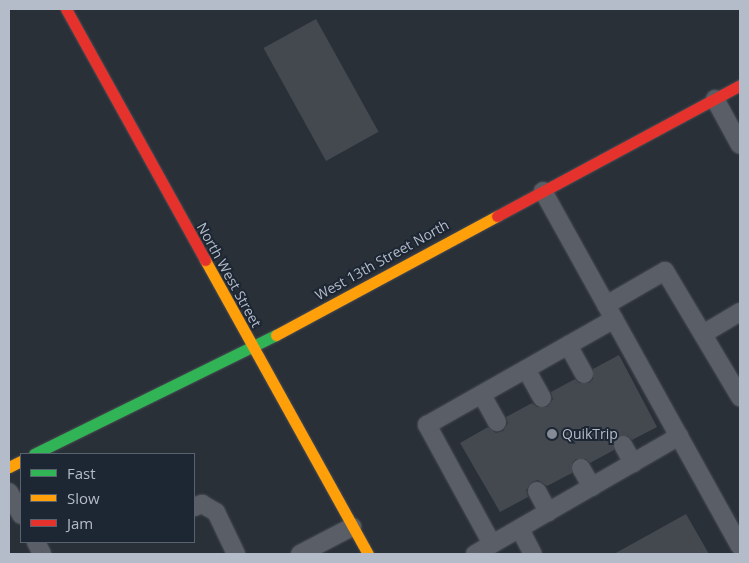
<!DOCTYPE html>
<html>
<head>
<meta charset="utf-8">
<style>
  body { margin:0 }
  #map { position:relative; width:749px; height:563px; overflow:hidden; background:#2a3038; font-family:"Open Sans",sans-serif }
  div>[style] { position:absolute }
  .building>* { inset:0; background:#444950; transform-origin:0 0 }
  .roads { filter:drop-shadow(0 0 1px #484c53) drop-shadow(0 0 1px #484c53) }
  .lane>* { height:18px; margin:-9px; padding:0 9px; transform-origin:9px; border-radius:9px; background:#5a5e66 }
  .fast>* { height:11px; margin:-5.5px; padding:0 5.5px; transform-origin:5.5px; border-radius:5.5px; background:#30b455 }
  .slow>* { height:11px; margin:-5.5px; padding:0 5.5px; transform-origin:5.5px; border-radius:5.5px; background:#ff9f0a }
  .jam>* { height:11px; margin:-5.5px; padding:0 5.5px; transform-origin:5.5px; border-radius:5.5px; background:#e5322d }
  .dots>* { width:14px; height:14px; translate:-50% -50%; box-sizing:border-box; border:2px solid #1d2633; border-radius:50% }
  span { translate:-50% -50%; white-space:nowrap; text-align:center; line-height:1.15; -webkit-text-stroke:4px #1d2633; paint-order:stroke }
  .street-label { font-size:14px; color:#b4bcc9 }
  .poi-label { font-size:14px; color:#b4bcc9 }
  .left { translate:0 -50%; text-align:left }
  .frame { position:absolute; inset:0; border:10px solid #b4bcc9; pointer-events:none }
  .legend { position:absolute; left:20px; top:453px; width:175px; height:90px; box-sizing:border-box; background:#1d2633; border:1px solid #59626f; margin:0; padding:6px 9px; list-style:none; font-size:15px; color:#b4bcc9 }
  .legend li { display:flex; align-items:center; gap:10px; height:25px }
  .legend b { width:25px; border:1px solid #59626f }
</style>
</head>
<body>
<div id="map">
  <div class="building">
    <div style="left:316px;top:19px;width:129px;height:60px;rotate:61deg"></div>
    <div style="clip-path:polygon(619px 355px,657px 427px,632px 440px,628px 436px,618px 436px,614px 440px,614px 450px,590px 463px,586px 459px,576px 459px,572px 463px,572px 473px,547px 486px,538px 480px,532px 482px,526px 490px,528px 497px,500px 512px,460px 443px,488px 427px,496px 433px,503px 431px,508px 423px,506px 417px,532px 403px,537px 407px,547px 407px,553px 399px,551px 392px,575px 379px,579px 383px,589px 383px,593px 379px,593px 369px)"></div>
    <div style="clip-path:polygon(686px 514px,709px 554px,614px 554px)"></div>
  </div>
  <div class="roads">
    <div class="lane">
      <div style="left:715px;top:99px;width:52px;rotate:61.5deg"></div>
      <div style="left:543px;top:191px;width:406px;rotate:61deg"></div>
      <div style="left:606px;top:305px;width:68px;rotate:-30deg"></div>
      <div style="left:665px;top:271px;width:147px;rotate:59.2deg"></div>
      <div style="left:703px;top:334px;width:43px;rotate:-30.7deg"></div>
      <div style="left:568px;top:345px;width:33px;rotate:61deg"></div>
      <div style="left:526px;top:369px;width:33px;rotate:61deg"></div>
      <div style="left:482px;top:395px;width:31px;rotate:61deg"></div>
      <div style="left:623px;top:445px;width:21px;rotate:61deg"></div>
      <div style="left:581px;top:468px;width:22px;rotate:60deg"></div>
      <div style="left:537px;top:491px;width:24px;rotate:62deg"></div>
      <div style="left:9px;top:492px;width:26px;rotate:62deg"></div>
      <div style="left:194px;top:507px;width:9px;rotate:-21deg"></div>
      <div style="left:202px;top:504px;width:16px;rotate:30deg"></div>
      <div style="left:216px;top:512px;width:47px;rotate:64.5deg"></div>
      <div style="left:520px;top:529px;width:28px;rotate:63deg"></div>
      <div style="left:36px;top:542px;width:13px;rotate:63deg"></div>
      <div style="left:492px;top:544px;width:136px;rotate:-118.6deg"></div>
      <div style="left:427px;top:425px;width:215px;rotate:-29.5deg"></div>
      <div style="left:300px;top:554px;width:59px;rotate:-27.4deg"></div>
      <div style="left:475px;top:554px;width:236px;rotate:-30deg"></div>
    </div>
    <div class="fast">
      <div style="left:34px;top:454px;width:270px;rotate:-26.2deg"></div>
    </div>
    <div class="slow">
      <div style="left:205px;top:260px;width:336px;rotate:61deg"></div>
      <div style="left:276px;top:335px;width:251px;rotate:-28.3deg"></div>
      <div style="left:9px;top:467px;width:13px;rotate:-27deg"></div>
    </div>
    <div class="jam">
      <div style="left:66px;top:9px;width:287px;rotate:61deg"></div>
      <div style="left:497px;top:216px;width:276px;rotate:-28.3deg"></div>
    </div>
  </div>
  <div class="dots">
    <div style="left:552px;top:434px;background:#848b96"></div>
  </div>
  <div class="street-label">
    <span style="left:382px;top:260px;rotate:-29deg">West 13th Street North</span>
    <span style="left:229px;top:275px;rotate:61deg">North West Street</span>
  </div>
  <div class="poi-label">
    <span class="left" style="left:562px;top:434px">QuikTrip</span>
  </div>
  <div class="frame"></div>
  <ul class="legend">
  <li><b style="height:6px;background:#30b455"></b>Fast</li>
  <li><b style="height:6px;background:#ff9f0a"></b>Slow</li>
  <li><b style="height:6px;background:#e5322d"></b>Jam</li>
  </ul>
</div>
</body>
</html>
